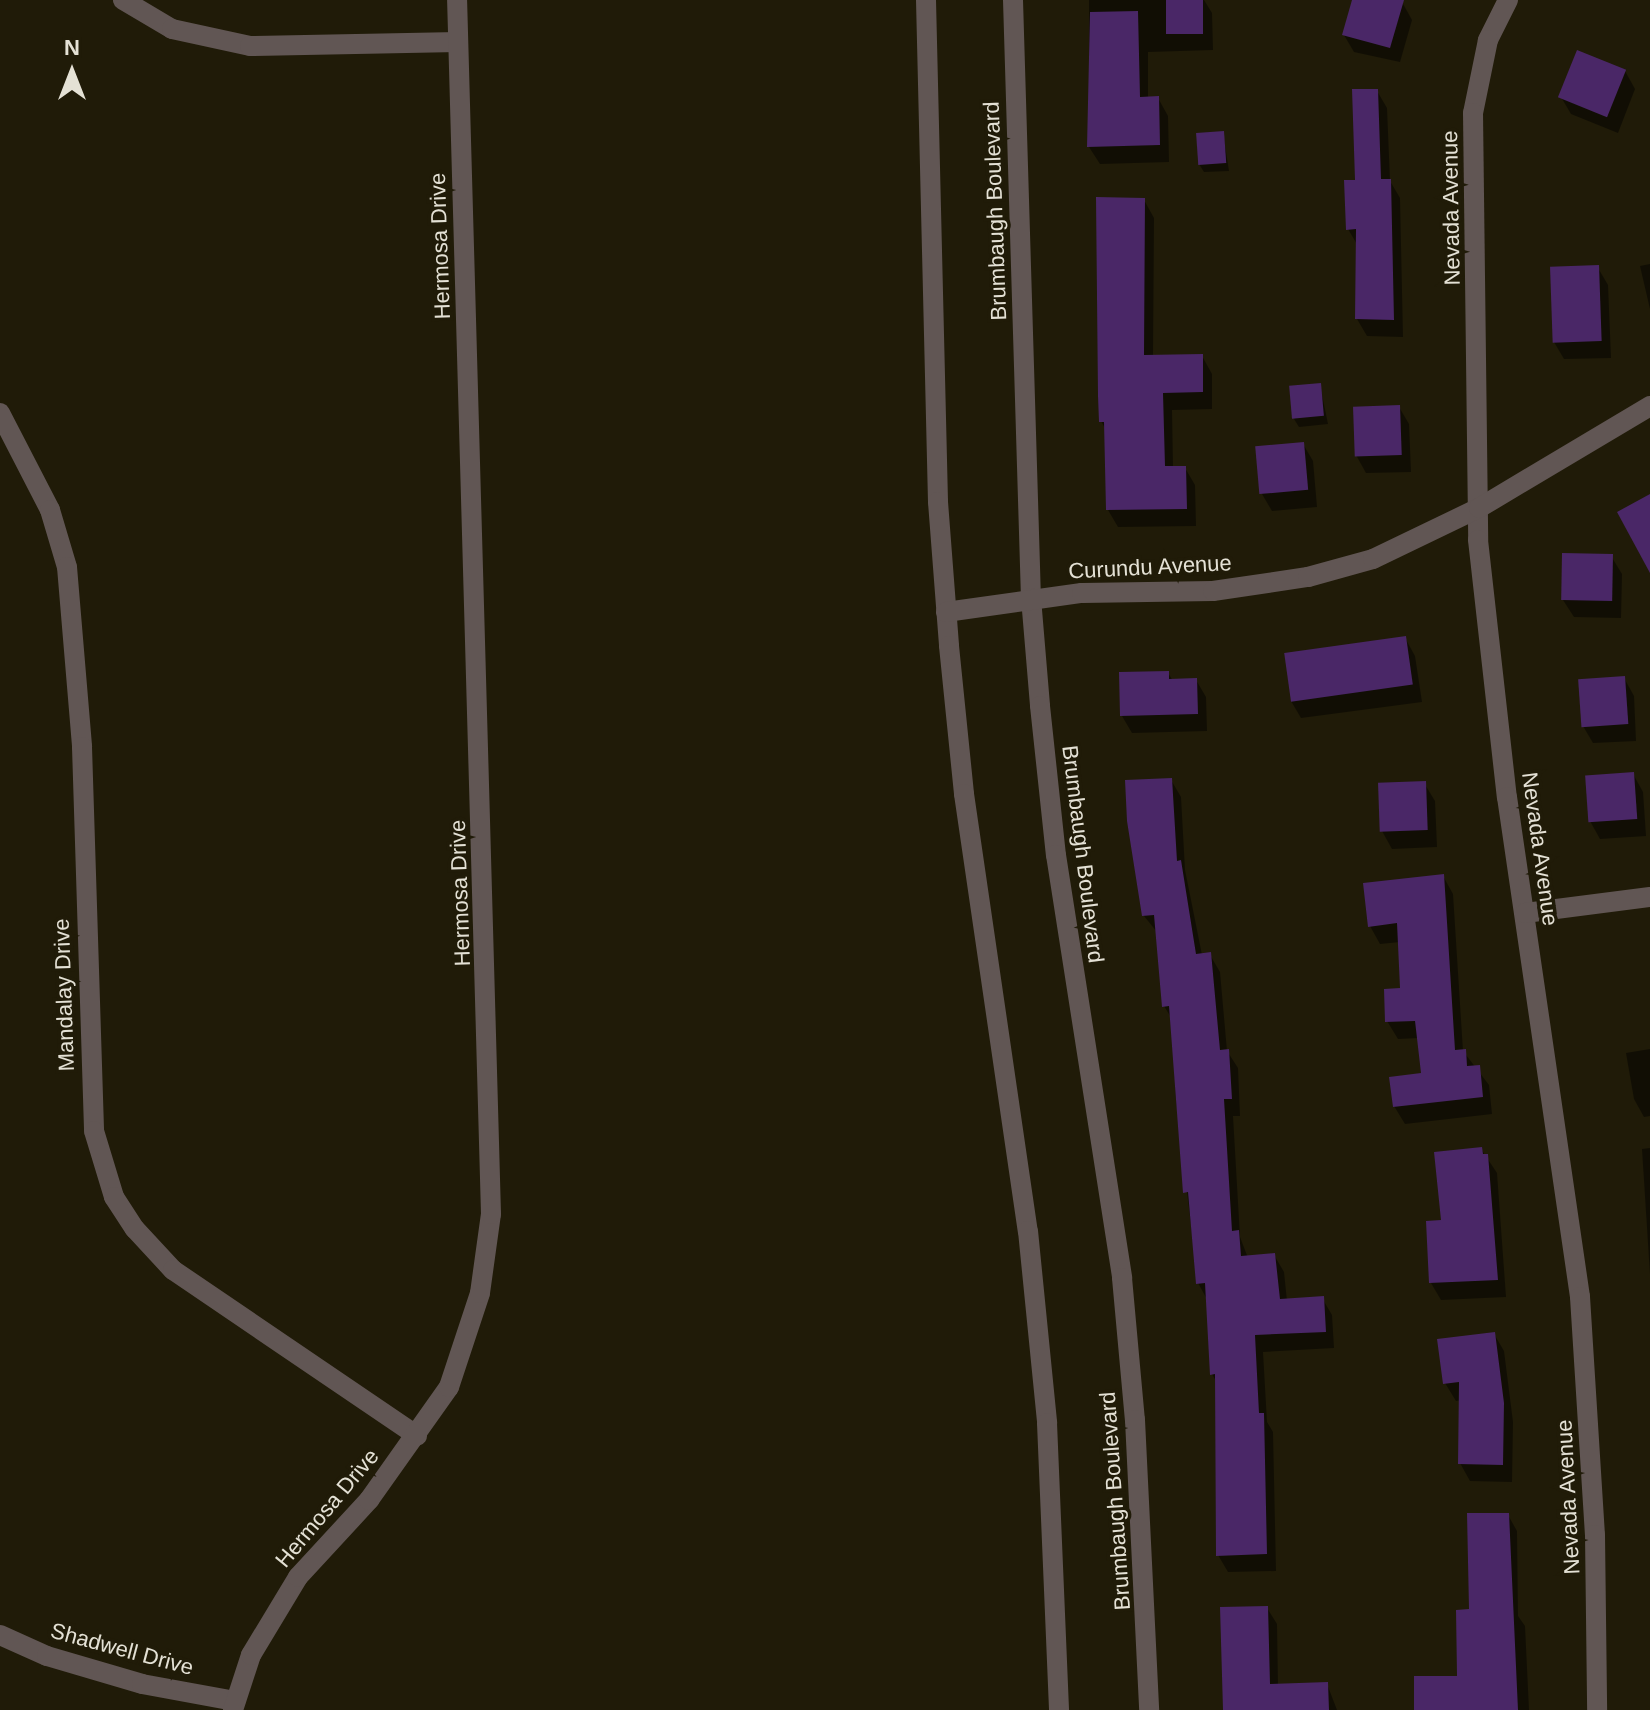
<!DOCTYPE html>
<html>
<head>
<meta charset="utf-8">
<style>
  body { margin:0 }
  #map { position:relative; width:1650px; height:1710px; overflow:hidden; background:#201b08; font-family:Arial,sans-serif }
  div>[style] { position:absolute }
  .shadow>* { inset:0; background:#0007 }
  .building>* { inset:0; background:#4a2767; transform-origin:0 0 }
  .street>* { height:20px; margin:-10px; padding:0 10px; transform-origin:10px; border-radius:10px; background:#615654 }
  span { translate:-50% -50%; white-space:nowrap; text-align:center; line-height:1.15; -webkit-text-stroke:7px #201b08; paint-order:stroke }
  .street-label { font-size:22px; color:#e4e1d5 }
  .north { position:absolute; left:32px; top:32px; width:80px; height:80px; -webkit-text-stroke:6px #201b08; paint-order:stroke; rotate:0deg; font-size:22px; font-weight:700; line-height:32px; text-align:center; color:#e4e1d5 }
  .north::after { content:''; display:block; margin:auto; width:28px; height:36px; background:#e4e1d5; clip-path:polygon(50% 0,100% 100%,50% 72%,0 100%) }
</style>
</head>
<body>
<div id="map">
  <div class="shadow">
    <div style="clip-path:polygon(1089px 0,1204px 0,1212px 13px,1213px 50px,1148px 52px,1148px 99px,1158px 98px,1168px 116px,1169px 162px,1100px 164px,1089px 147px)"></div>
    <div style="clip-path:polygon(1354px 0,1402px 2px,1412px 20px,1400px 62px,1354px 52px,1344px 35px)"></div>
    <div style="clip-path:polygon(1625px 71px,1635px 89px,1618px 133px,1571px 114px,1561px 97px)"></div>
    <div style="clip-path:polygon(1377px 91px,1387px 108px,1390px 181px,1400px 198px,1403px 337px,1367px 336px,1357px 319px,1358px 246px,1348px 229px)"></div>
    <div style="clip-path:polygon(1223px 133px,1229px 171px,1204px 172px,1199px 164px)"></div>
    <div style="clip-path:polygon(1144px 200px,1154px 218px,1153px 357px,1202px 356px,1212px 374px,1212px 409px,1172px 410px,1173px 468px,1185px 468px,1195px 485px,1196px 526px,1118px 527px,1108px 510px,1106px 430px,1101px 421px)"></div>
    <div style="clip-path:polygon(1650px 264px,1650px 309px,1640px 266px)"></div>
    <div style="clip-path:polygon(1598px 268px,1608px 285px,1611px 358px,1564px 359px,1554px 342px)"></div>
    <div style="clip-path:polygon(1320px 385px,1328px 424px,1299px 427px,1294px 419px)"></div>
    <div style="clip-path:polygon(1399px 407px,1409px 424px,1411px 472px,1366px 473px,1356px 455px)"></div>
    <div style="clip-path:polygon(1303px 444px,1313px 461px,1317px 507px,1272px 511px,1262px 494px)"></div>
    <div style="clip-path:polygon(1611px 556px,1622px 574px,1621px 618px,1574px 617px,1563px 600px)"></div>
    <div style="clip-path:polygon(1405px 638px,1415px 656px,1422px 702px,1301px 718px,1291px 701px)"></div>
    <div style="clip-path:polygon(1168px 673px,1173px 681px,1196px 680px,1206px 697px,1207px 731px,1132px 733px,1122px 716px)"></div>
    <div style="clip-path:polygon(1624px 678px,1634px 696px,1636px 741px,1593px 743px,1583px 726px)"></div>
    <div style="clip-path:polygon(1633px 774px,1643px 792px,1646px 836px,1600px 839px,1590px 821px)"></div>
    <div style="clip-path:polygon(1171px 780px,1181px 797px,1185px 870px,1202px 955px,1210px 955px,1220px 972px,1227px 1051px,1238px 1068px,1240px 1116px,1233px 1116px,1240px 1237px,1248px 1258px,1274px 1255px,1284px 1272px,1287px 1301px,1322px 1298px,1332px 1315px,1334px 1348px,1263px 1352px,1267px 1422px,1273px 1432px,1276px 1571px,1228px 1572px,1218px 1555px,1217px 1383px,1212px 1374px,1208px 1301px,1198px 1283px,1176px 1100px,1172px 1019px,1164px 1006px,1157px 932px,1144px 916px,1127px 782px)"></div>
    <div style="clip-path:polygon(1424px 783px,1435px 801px,1437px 847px,1392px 849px,1382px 831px)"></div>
    <div style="clip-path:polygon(1443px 876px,1453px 894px,1463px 1051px,1489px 1085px,1492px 1114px,1405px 1124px,1394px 1106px,1423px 1075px,1419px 1038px,1398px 1039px,1387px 1021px,1402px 990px,1400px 942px,1380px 944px,1370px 926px)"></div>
    <div style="clip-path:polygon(1650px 1049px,1650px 1116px,1644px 1117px,1634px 1099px,1626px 1053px)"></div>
    <div style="clip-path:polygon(1650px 1148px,1650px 1274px,1642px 1149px)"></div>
    <div style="clip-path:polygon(1481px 1149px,1497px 1173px,1506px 1297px,1441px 1300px,1431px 1283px)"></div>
    <div style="clip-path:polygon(1494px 1334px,1504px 1351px,1513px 1422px,1512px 1482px,1470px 1481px,1460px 1463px,1461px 1400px,1456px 1401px,1445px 1383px)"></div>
    <div style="clip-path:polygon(1508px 1515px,1517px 1531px,1518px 1616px,1525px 1626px,1529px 1710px,1416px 1710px,1459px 1678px,1471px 1611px)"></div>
    <div style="clip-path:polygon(1267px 1608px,1277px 1624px,1278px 1686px,1327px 1684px,1337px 1710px,1224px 1710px)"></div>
  </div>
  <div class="building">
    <div style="left:1166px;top:0;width:37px;height:34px"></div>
    <div style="clip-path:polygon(1352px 0,1404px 0,1390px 48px,1342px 35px)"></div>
    <div style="clip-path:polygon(1138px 11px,1140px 97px,1159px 96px,1160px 145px,1087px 147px,1090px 12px)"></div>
    <div style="left:1577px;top:50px;width:53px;height:51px;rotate:22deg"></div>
    <div style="clip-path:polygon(1352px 89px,1378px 89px,1381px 179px,1391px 179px,1394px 320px,1355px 319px,1356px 229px,1346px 230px,1344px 180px,1355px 180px)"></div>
    <div style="left:1224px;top:131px;width:32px;height:28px;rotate:86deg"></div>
    <div style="clip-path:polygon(1096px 197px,1145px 198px,1144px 355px,1203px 354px,1203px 392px,1163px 393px,1165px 466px,1186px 466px,1187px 509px,1106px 510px,1104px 422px,1099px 422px,1098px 396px)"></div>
    <div style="left:1599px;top:265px;width:76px;height:49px;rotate:88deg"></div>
    <div style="left:1321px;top:383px;width:33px;height:32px;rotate:85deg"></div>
    <div style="left:1400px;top:405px;width:50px;height:47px;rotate:88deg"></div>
    <div style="left:1304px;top:442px;width:48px;height:49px;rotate:85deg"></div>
    <div style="clip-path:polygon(1650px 494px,1650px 573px,1617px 512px)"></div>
    <div style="left:1562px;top:553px;width:51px;height:47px;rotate:1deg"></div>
    <div style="left:1406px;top:636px;width:49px;height:123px;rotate:82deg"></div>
    <div style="clip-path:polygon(1169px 671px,1169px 679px,1197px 678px,1198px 714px,1120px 716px,1119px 672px)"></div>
    <div style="left:1625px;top:676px;width:48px;height:47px;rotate:86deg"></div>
    <div style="left:1634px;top:772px;width:47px;height:49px;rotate:86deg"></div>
    <div style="clip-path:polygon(1172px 778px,1177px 861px,1181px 860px,1196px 954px,1211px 952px,1220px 1050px,1229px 1049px,1232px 1099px,1224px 1099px,1232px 1231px,1239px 1230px,1241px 1256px,1275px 1253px,1280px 1299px,1324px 1296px,1326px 1332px,1255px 1335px,1259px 1413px,1264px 1413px,1267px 1554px,1216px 1556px,1215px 1374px,1210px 1375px,1205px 1283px,1196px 1284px,1188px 1192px,1183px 1193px,1169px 1006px,1162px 1007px,1154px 915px,1142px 916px,1127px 821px,1125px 780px)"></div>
    <div style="left:1426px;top:781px;width:49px;height:48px;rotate:88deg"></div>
    <div style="clip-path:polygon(1444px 874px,1455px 1050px,1466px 1049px,1467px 1066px,1480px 1065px,1483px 1097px,1393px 1107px,1389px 1077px,1421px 1073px,1415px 1021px,1385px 1022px,1384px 989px,1400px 988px,1397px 923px,1368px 927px,1363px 883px)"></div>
    <div style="clip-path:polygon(1482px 1147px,1483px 1154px,1488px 1154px,1498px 1280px,1429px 1283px,1426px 1221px,1441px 1220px,1434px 1152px)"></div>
    <div style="clip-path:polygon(1495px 1332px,1504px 1403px,1503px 1465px,1458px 1464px,1459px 1382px,1443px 1384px,1437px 1339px)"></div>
    <div style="clip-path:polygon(1467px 1513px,1509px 1513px,1518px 1710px,1414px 1710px,1414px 1676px,1457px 1676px,1456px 1610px,1469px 1609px)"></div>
    <div style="clip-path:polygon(1268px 1606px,1270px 1684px,1328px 1682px,1329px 1710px,1223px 1710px,1220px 1607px)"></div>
  </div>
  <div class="street">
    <div style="left:123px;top:0;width:57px;rotate:30.6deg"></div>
    <div style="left:172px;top:29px;width:80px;rotate:12.3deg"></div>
    <div style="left:250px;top:46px;width:208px;rotate:-1.1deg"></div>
    <div style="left:926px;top:0;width:502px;rotate:88.63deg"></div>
    <div style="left:938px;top:502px;width:144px;rotate:85.6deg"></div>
    <div style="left:949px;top:646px;width:149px;rotate:84.2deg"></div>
    <div style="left:964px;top:794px;width:442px;rotate:81.7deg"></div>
    <div style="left:1028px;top:1231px;width:193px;rotate:84.3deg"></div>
    <div style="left:1047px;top:1423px;width:287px;rotate:87.6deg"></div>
    <div style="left:1013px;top:0;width:598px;rotate:88.28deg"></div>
    <div style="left:1031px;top:598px;width:108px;rotate:85.2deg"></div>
    <div style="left:1040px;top:706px;width:150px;rotate:83.9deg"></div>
    <div style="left:1056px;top:855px;width:428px;rotate:81.1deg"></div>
    <div style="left:1122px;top:1278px;width:143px;rotate:84.8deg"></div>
    <div style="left:1135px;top:1420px;width:290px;rotate:87.2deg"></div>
    <div style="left:1508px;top:0;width:45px;rotate:116.6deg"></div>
    <div style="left:1488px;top:40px;width:75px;rotate:101.6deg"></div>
    <div style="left:1473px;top:113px;width:427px;rotate:89.3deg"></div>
    <div style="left:1478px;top:540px;width:259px;rotate:83.6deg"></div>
    <div style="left:1507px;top:797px;width:505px;rotate:81.69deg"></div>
    <div style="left:1580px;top:1297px;width:238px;rotate:86.4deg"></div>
    <div style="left:1595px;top:1535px;width:175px;rotate:89.3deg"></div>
    <div style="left:0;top:413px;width:109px;rotate:62.7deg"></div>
    <div style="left:50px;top:510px;width:59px;rotate:73.4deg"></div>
    <div style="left:67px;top:567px;width:181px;rotate:85.2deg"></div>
    <div style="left:82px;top:747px;width:384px;rotate:88.2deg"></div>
    <div style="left:94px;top:1131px;width:69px;rotate:73.1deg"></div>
    <div style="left:114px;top:1197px;width:38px;rotate:57deg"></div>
    <div style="left:135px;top:1229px;width:56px;rotate:47.2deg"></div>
    <div style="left:173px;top:1270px;width:295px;rotate:34.2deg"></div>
    <div style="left:946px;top:612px;width:137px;rotate:-8deg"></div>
    <div style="left:1082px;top:593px;width:131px;rotate:-0.9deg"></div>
    <div style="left:1213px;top:591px;width:96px;rotate:-8.4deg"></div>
    <div style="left:1308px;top:577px;width:67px;rotate:-15.5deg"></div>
    <div style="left:1373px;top:559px;width:118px;rotate:-25.7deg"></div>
    <div style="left:1479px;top:508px;width:199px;rotate:-30.8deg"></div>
    <div style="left:1525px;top:913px;width:126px;rotate:-7.3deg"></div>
    <div style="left:0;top:1635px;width:51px;rotate:24.1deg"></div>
    <div style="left:47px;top:1656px;width:99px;rotate:16.4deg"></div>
    <div style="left:142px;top:1684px;width:95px;rotate:10.4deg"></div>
    <div style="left:233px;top:1710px;width:58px;rotate:-71.9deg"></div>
    <div style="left:251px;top:1655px;width:91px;rotate:-58.9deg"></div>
    <div style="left:298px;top:1577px;width:105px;rotate:-47.3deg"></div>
    <div style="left:369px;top:1500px;width:138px;rotate:-54.7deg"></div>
    <div style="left:449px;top:1387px;width:99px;rotate:-71.7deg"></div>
    <div style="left:480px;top:1293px;width:80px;rotate:-82.1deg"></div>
    <div style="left:491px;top:1214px;width:1214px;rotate:-91.6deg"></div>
  </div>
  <div class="street-label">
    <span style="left:1451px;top:208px;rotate:-91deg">Nevada Avenue</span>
    <span style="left:995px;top:211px;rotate:-92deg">Brumbaugh Boulevard</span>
    <span style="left:440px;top:246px;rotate:-92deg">Hermosa Drive</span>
    <span style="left:1150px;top:567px;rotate:-3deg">Curundu Avenue</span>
    <span style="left:1540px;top:849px;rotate:82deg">Nevada Avenue</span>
    <span style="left:1083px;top:854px;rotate:83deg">Brumbaugh Boulevard</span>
    <span style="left:460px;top:893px;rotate:-92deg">Hermosa Drive</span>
    <span style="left:64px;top:995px;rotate:-92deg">Mandalay Drive</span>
    <span style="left:1568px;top:1497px;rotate:-93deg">Nevada Avenue</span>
    <span style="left:1115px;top:1501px;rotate:-94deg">Brumbaugh Boulevard</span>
    <span style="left:327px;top:1508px;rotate:-50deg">Hermosa Drive</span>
    <span style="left:122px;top:1649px;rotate:15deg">Shadwell Drive</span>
  </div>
  <div class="north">N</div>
</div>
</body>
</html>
